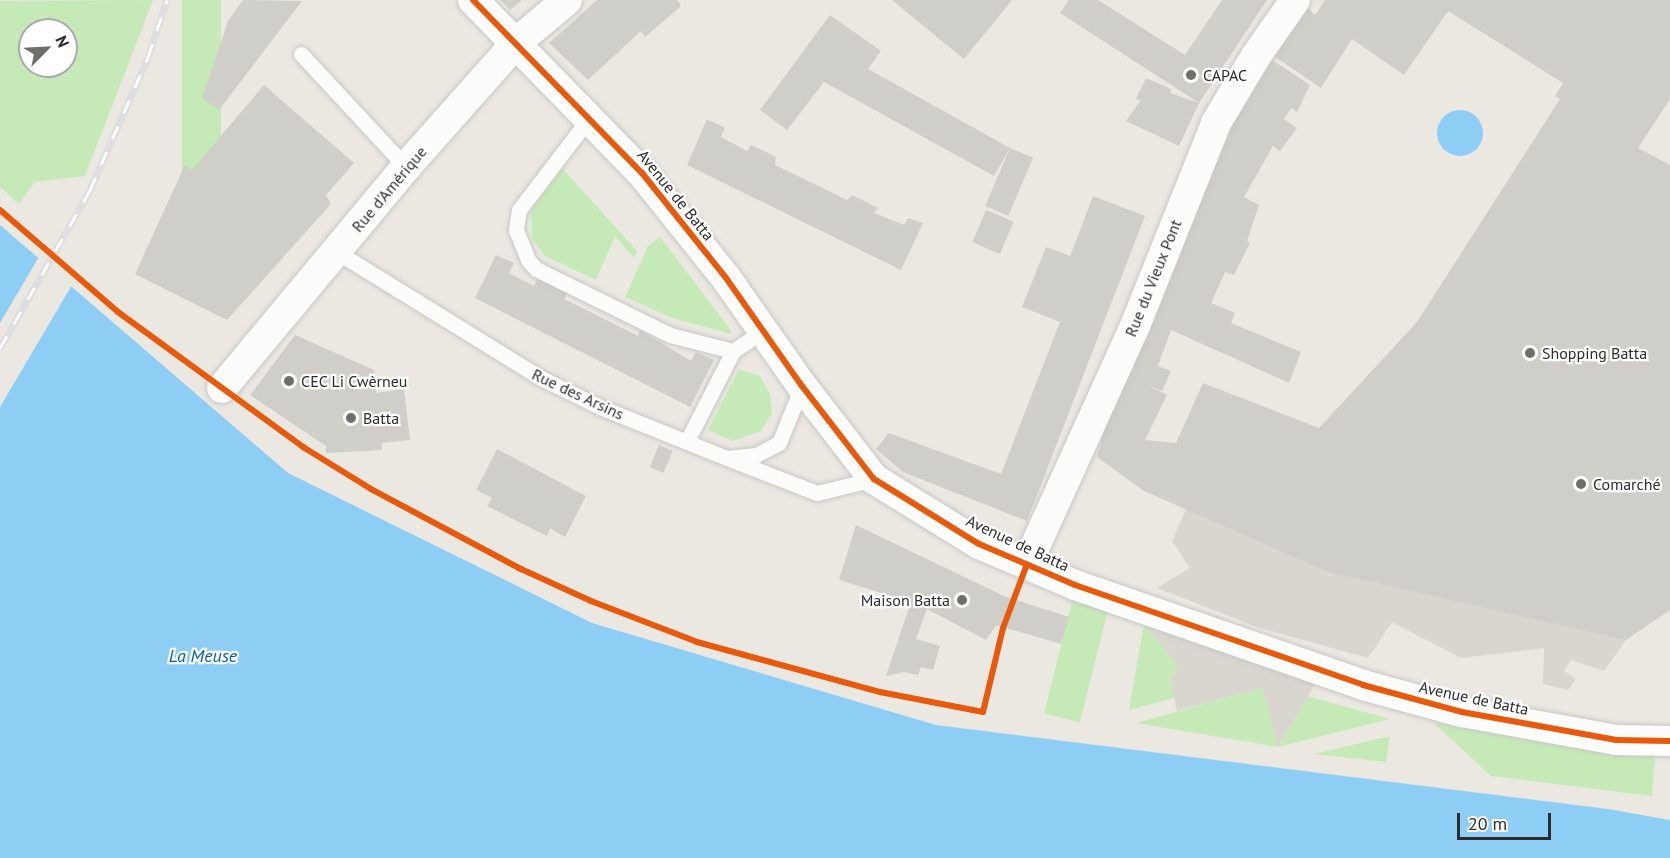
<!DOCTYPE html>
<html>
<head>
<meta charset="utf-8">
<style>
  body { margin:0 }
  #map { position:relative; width:1670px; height:858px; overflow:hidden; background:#ebe8e1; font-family:"PT Sans",sans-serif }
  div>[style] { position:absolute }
  .green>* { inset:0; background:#c6eab7; transform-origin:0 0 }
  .plaza>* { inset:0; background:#d9d6d0 }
  .water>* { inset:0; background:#8ecdf4 }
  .round { border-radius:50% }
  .pier>* { inset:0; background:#ebe8e1 }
  .building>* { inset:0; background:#cfcec8; transform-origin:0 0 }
  .roads { filter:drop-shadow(0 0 2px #c8c7c7) drop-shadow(0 0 2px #c8c7c7) }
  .service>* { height:15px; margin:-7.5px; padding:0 7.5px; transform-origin:7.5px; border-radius:7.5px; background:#fcfcfa }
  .minor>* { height:30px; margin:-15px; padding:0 15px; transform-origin:15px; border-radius:15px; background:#fcfcfa }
  .rail>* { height:7px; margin-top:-3.5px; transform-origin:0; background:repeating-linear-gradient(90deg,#fff 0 14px,#dedee0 0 28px); box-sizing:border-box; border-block:2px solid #dedee0 }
  .cycleway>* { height:6px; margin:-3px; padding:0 3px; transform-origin:3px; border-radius:3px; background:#e8590c }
  .dots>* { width:16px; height:16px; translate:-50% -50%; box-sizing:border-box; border:3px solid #fff; border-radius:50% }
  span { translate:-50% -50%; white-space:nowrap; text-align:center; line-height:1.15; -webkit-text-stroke:4.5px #fff; paint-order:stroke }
  .poi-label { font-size:16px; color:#2c2c2c }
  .left { translate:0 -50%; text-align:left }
  .right { translate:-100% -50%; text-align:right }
  .street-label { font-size:16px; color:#2c2c2c }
  .water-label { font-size:18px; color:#005cad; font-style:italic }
  .north { position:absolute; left:18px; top:18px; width:60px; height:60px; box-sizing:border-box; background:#fff; border:2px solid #ababab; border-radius:50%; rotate:66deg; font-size:16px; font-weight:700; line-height:24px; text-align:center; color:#2c2c2c }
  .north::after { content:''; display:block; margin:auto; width:21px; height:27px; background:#6f6e6b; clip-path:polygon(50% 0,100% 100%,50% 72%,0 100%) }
  .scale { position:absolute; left:1457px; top:813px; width:94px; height:27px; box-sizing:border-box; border:3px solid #2c2c2c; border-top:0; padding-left:8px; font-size:18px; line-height:21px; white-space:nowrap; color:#2c2c2c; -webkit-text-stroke:4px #fff; paint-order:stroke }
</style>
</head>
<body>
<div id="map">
  <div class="green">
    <div style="clip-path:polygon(evenodd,153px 0,85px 176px,35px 182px,19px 204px,0 187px,0 1px,153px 0,30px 30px,66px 30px,66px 66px,30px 66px,30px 30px)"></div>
    <div style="left:182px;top:0;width:39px;height:222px"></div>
    <div style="clip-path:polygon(562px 168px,637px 251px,634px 258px,615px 236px,596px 280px,545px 256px,532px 239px,531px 210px)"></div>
    <div style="clip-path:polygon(660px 237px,730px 329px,731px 334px,672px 318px,625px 297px,648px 246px)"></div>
    <div style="clip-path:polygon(739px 369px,760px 376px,770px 394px,772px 413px,761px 431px,732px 441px,708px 430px)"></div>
    <div style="left:1073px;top:597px;width:37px;height:120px;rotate:14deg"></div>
    <div style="clip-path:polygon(1144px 624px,1178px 666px,1170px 681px,1174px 698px,1129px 710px)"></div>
    <div style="clip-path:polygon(1262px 688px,1279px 746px,1307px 696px,1390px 719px,1278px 747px,1136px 723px)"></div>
    <div style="clip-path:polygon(1434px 723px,1655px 754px,1652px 796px,1491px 776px)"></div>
    <div style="clip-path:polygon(1390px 736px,1386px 762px,1314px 754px)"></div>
  </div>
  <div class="plaza">
    <div style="clip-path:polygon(1186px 509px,1626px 640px,1604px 671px,1571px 660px,1564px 671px,1576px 679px,1568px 690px,1543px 684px,1544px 648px,1461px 658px,1392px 622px,1368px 658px,1257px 627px,1157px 588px,1190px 568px,1172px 541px)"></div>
    <div style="clip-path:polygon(1144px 624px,1317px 681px,1278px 747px,1262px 688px,1177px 711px,1170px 681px,1178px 666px)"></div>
  </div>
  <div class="water">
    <div class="round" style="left:1437px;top:110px;width:46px;height:46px"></div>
    <div style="clip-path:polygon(0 225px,288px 473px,592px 623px,936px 725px,1608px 809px,1670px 820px,1670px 858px,0 858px)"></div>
  </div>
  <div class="pier">
    <div style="clip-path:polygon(40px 255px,72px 285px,0 407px,0 323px)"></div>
  </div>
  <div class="building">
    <div style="clip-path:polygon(243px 0,302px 1px,219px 110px,202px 98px,228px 21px)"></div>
    <div style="clip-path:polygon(501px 0,522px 0,510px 10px)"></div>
    <div style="clip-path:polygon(597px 0,677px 0,681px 6px,645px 37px,641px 31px,588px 80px,549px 43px)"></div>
    <div style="clip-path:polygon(892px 0,1012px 0,964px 59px)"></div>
    <div style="clip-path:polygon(1069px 0,1098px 0,1185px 55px,1222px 0,1267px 0,1199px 103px,1060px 13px)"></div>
    <div style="clip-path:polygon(1325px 0,1670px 0,1670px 99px,1638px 148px,1670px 165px,1670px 610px,1626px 640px,1328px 572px,1144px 491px,1097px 457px,1106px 421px,1219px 145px,1272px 60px,1310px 85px,1297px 112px,1291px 108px,1284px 119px,1297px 128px,1280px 151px,1273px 146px,1244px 197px,1259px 205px,1247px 241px,1250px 243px,1234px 275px,1225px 272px,1211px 303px,1235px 313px,1231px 323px,1301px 352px,1289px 383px,1171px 330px,1158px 366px,1171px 371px,1162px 391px,1147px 385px,1167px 395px,1145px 440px,1176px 443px,1203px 383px,1319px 428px,1417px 322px,1560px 99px,1555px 96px,1563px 83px,1448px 11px,1404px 75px,1352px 39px,1321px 88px,1274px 56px,1308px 8px,1315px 15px)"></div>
    <div style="clip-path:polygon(830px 15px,881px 51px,868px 69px,1010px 148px,994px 176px,824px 82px,787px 130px,760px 110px)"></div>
    <div style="clip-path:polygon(1146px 78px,1171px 89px,1170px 93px,1199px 103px,1179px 146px,1126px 121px,1141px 100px,1136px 99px)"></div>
    <div style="clip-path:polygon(264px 85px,354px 163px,326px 195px,331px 204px,227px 320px,135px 274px,185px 165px,192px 170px)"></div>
    <div style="clip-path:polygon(707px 119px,725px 128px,721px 137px,747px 151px,751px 145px,776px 157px,775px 165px,847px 200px,852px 195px,878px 208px,874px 213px,904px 225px,908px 218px,923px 223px,901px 270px,687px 165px)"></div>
    <div style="left:1010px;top:148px;width:25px;height:63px;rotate:23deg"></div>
    <div style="clip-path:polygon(1093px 196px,1145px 216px,1027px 521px,903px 472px,876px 449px,889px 433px,1001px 474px,1060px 322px,1022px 307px,1046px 247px,1070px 256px)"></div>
    <div style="left:986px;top:210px;width:30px;height:35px;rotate:23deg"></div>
    <div style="clip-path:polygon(496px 255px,514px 263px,509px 273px,534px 286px,538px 278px,567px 293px,564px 299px,638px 336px,640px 330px,691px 361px,696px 352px,714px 360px,690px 407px,475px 298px)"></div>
    <div style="clip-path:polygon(295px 335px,374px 370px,376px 393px,404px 389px,410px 440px,382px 443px,382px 450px,326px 453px,326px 446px,250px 395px)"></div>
    <div style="left:659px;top:445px;width:15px;height:24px;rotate:23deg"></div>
    <div style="clip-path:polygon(497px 449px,586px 496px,565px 537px,550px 528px,547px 536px,487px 506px,492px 498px,476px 490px)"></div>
    <div style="clip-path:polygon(856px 525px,1004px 596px,1069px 617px,1061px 644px,996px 625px,986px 640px,927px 609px,916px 639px,940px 646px,933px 670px,921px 667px,918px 675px,904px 672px,886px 676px,911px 602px,839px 580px)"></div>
  </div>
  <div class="roads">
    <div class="service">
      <div style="left:301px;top:54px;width:154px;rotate:47.1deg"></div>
      <div style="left:590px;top:117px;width:117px;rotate:127.4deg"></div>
      <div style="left:519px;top:210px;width:20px;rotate:99deg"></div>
      <div style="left:516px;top:230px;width:32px;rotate:68deg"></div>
      <div style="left:528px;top:260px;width:12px;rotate:48deg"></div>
      <div style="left:536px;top:269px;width:149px;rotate:26.2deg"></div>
      <div style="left:670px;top:335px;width:65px;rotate:14.3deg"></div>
      <div style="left:337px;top:252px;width:240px;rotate:31.7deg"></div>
      <div style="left:541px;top:378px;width:66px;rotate:26.2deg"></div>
      <div style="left:600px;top:407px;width:137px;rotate:21.9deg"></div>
      <div style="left:727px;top:458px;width:29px;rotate:-6deg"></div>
      <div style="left:756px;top:455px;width:26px;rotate:-28deg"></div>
      <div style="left:779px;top:443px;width:61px;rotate:-68deg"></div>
      <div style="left:688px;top:439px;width:99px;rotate:-62.9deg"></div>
      <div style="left:733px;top:351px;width:36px;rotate:-34deg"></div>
      <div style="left:732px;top:460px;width:91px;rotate:21.2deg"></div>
      <div style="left:817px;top:493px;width:59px;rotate:-13.8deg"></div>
    </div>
    <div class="minor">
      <div style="left:473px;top:0;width:242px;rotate:45.7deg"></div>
      <div style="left:642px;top:173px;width:134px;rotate:51.3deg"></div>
      <div style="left:726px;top:278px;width:132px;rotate:54.9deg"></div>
      <div style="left:802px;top:386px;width:118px;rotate:52.3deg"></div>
      <div style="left:874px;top:479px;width:123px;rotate:31.8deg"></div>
      <div style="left:979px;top:544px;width:104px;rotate:23.1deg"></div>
      <div style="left:1075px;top:585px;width:305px;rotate:19.1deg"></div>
      <div style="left:1363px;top:685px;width:103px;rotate:15.3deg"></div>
      <div style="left:1462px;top:712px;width:157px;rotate:10.3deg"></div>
      <div style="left:1616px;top:740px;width:54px;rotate:1.1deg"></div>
      <div style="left:222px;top:388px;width:288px;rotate:-50.2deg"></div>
      <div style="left:406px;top:167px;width:167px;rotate:-48.4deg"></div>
      <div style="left:517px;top:42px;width:65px;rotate:-40deg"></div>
      <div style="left:1027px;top:564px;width:261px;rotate:-65.6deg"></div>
      <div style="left:1135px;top:326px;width:219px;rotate:-68.2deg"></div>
      <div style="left:1216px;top:123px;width:78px;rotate:-59.2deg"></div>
      <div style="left:1256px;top:56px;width:68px;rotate:-55.1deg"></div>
    </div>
  </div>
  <div class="rail">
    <div style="left:0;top:348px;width:182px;rotate:-60.3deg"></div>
    <div style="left:90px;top:190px;width:145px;rotate:-66.4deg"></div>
    <div style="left:148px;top:57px;width:60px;rotate:-71.6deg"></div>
  </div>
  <div class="cycleway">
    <div style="left:473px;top:0;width:242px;rotate:45.7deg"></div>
    <div style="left:642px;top:173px;width:134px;rotate:51.3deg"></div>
    <div style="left:726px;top:278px;width:132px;rotate:54.9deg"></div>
    <div style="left:802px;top:386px;width:118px;rotate:52.3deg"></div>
    <div style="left:874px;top:479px;width:123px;rotate:31.8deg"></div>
    <div style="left:979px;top:544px;width:104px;rotate:23.1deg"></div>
    <div style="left:1075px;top:585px;width:305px;rotate:19.1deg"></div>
    <div style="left:1363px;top:685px;width:103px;rotate:15.3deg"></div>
    <div style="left:1462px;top:712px;width:157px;rotate:10.3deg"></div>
    <div style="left:1616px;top:740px;width:54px;rotate:1.1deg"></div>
    <div style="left:0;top:210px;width:156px;rotate:40.8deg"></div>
    <div style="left:118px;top:312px;width:229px;rotate:36.1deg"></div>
    <div style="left:303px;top:447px;width:80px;rotate:31.7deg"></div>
    <div style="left:371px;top:489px;width:170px;rotate:28.1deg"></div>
    <div style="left:521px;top:569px;width:77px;rotate:24.6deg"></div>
    <div style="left:591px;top:601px;width:114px;rotate:21.1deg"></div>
    <div style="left:697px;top:642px;width:190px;rotate:15.3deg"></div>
    <div style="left:880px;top:692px;width:105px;rotate:11deg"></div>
    <div style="left:983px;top:712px;width:86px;rotate:-76.6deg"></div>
    <div style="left:1003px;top:628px;width:68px;rotate:-69.4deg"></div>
  </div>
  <div class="dots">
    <div style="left:1191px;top:75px;background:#6f6e6b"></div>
    <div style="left:1530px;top:353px;background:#6f6e6b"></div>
    <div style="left:289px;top:381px;background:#6f6e6b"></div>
    <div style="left:351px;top:418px;background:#6f6e6b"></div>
    <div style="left:1581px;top:484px;background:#6f6e6b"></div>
    <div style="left:962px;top:600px;background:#6f6e6b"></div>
  </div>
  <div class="poi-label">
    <span class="left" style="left:1203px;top:75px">CAPAC</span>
    <span class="left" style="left:1542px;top:353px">Shopping Batta</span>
    <span class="left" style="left:301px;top:381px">CEC Li Cwèrneu</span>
    <span class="left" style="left:363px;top:418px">Batta</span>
    <span class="left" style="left:1593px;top:484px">Comarché</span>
    <span class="right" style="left:950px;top:600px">Maison Batta</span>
  </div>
  <div class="street-label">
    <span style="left:389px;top:189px;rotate:-50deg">Rue d'Amérique</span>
    <span style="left:676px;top:195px;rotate:51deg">Avenue de Batta</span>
    <span style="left:1153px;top:278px;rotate:-68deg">Rue du Vieux Pont</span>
    <span style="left:578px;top:394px;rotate:25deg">Rue des Arsins</span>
    <span style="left:1018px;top:543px;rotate:25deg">Avenue de Batta</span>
    <span style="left:1474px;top:698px;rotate:12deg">Avenue de Batta</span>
  </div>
  <div class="water-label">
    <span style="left:203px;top:656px">La Meuse</span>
  </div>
  <div class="north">N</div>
  <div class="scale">20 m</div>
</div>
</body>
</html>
